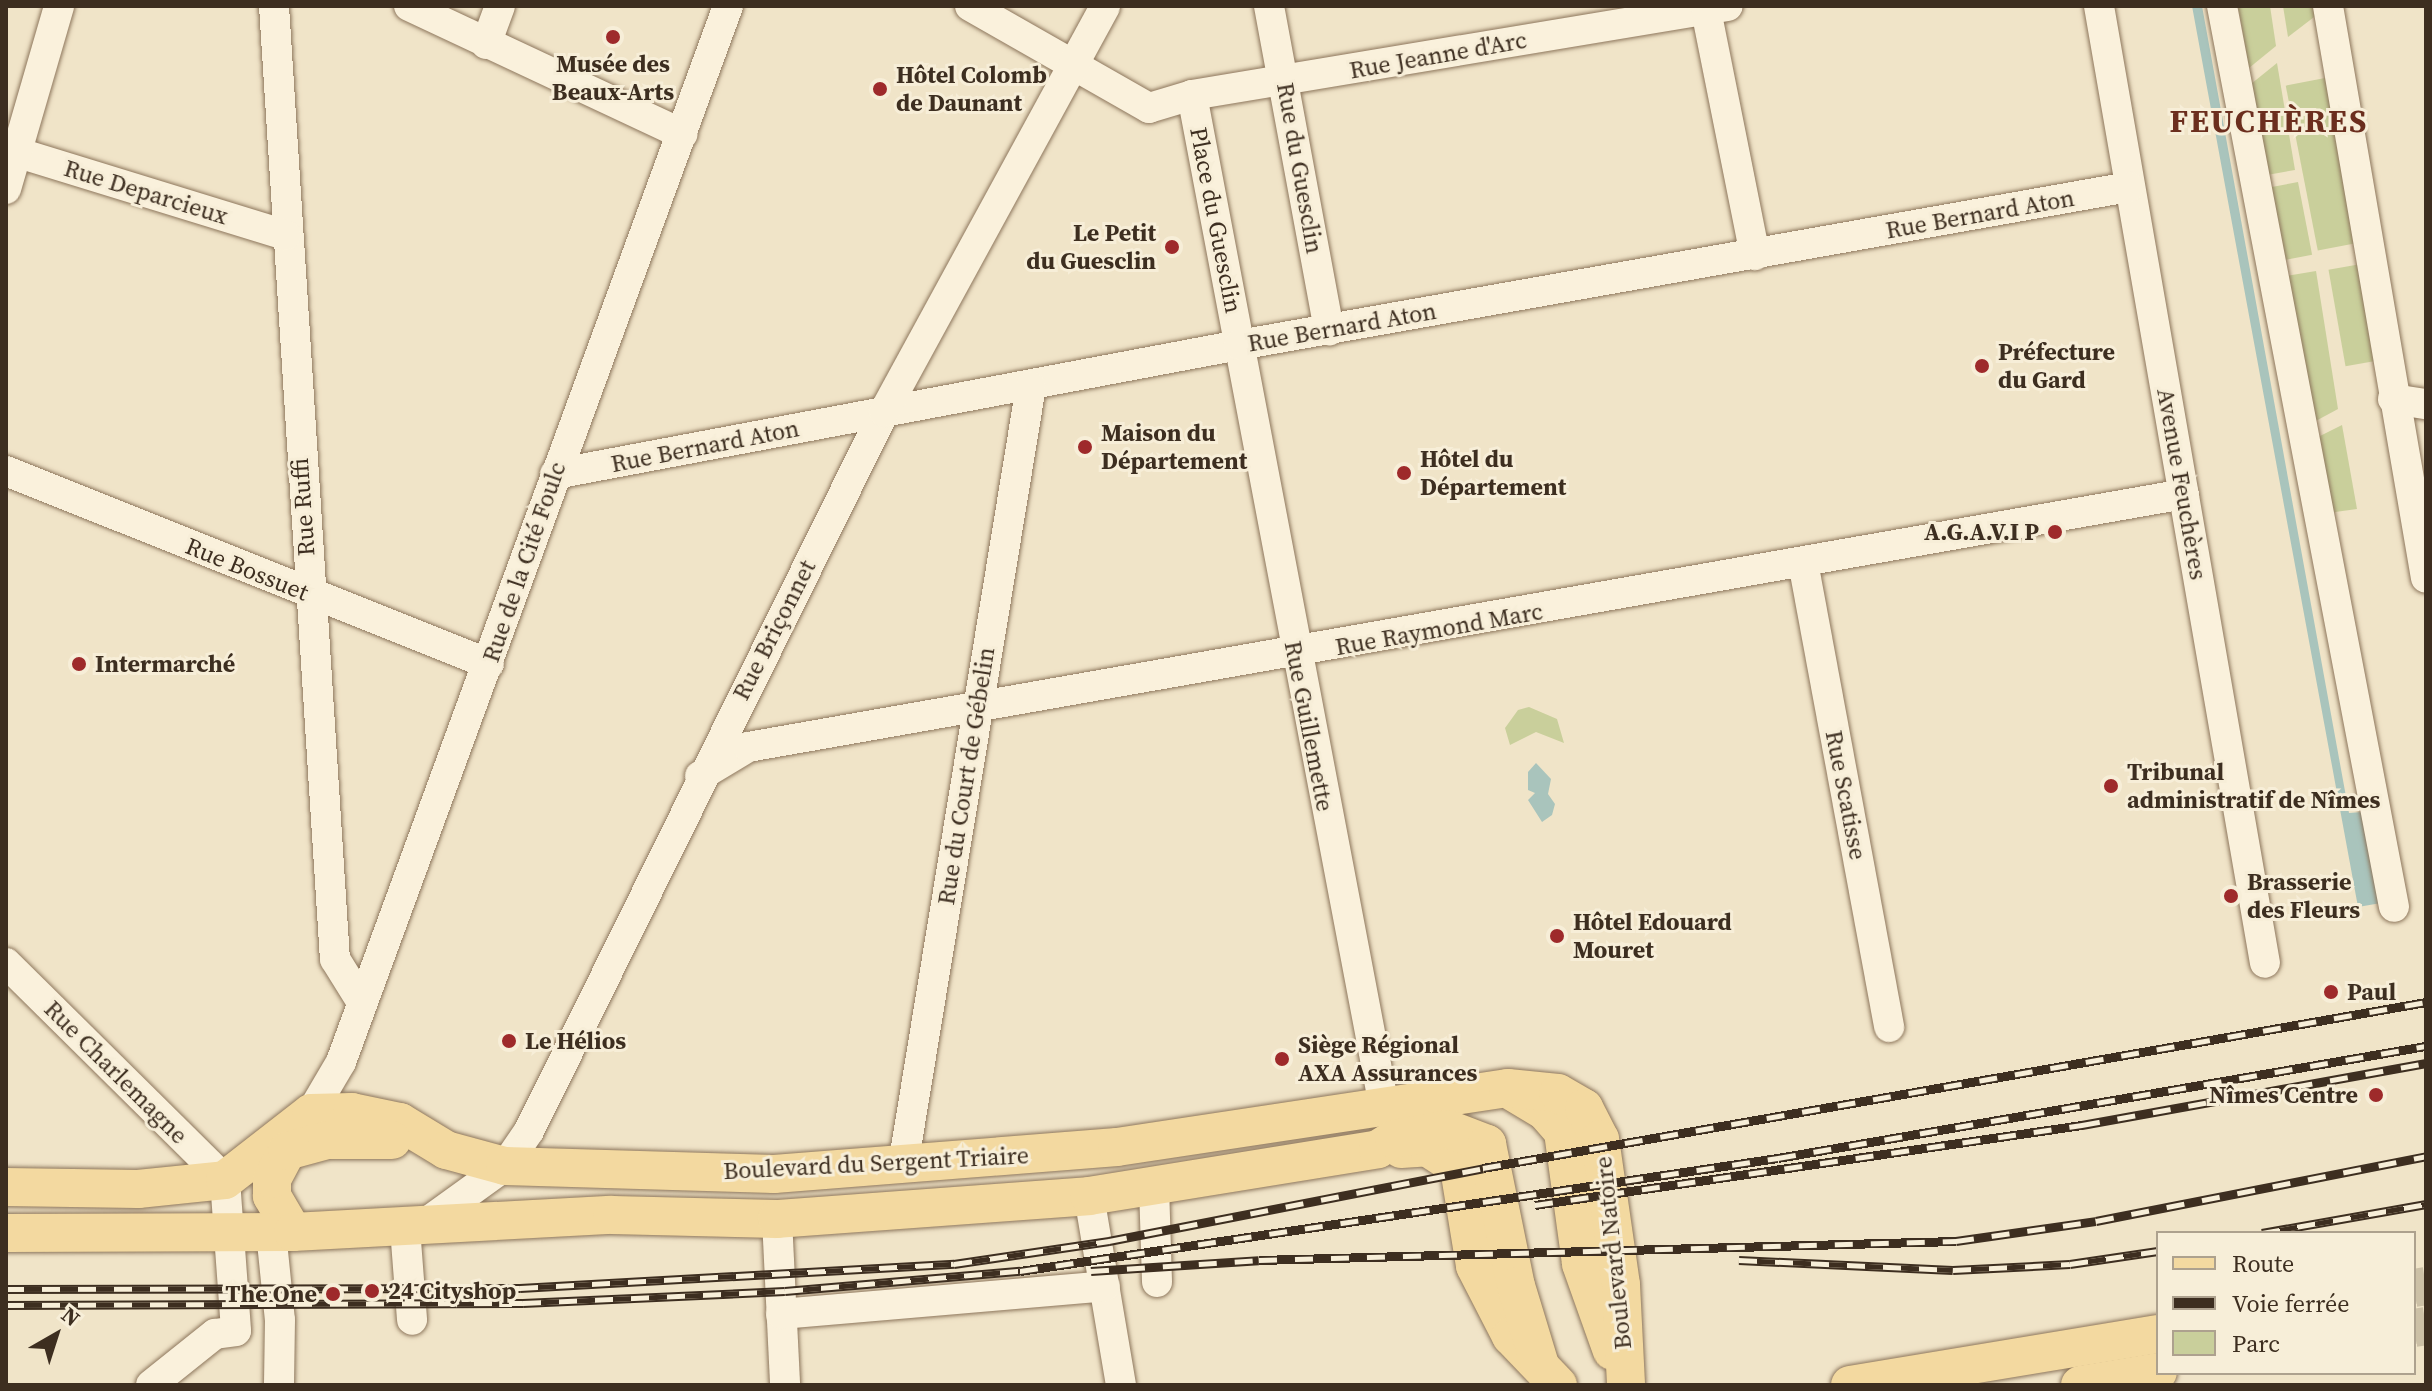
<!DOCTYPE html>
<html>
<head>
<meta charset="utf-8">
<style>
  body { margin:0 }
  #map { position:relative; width:2432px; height:1391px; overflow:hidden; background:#f0e4c8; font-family:"Source Serif 4",serif }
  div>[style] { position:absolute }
  .green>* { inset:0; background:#c9cf9b; transform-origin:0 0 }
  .water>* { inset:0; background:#a9c4bc }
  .major-tunnel>* { height:38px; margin-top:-19px; transform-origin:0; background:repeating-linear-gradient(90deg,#ccc0a6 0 38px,transparent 0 57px) }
  .roads { filter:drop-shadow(0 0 2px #8d765c) drop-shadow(0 0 2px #8d765c) }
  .minor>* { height:30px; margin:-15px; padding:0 15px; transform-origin:15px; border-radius:15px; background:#faf1dc }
  .major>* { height:38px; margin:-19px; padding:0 19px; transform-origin:19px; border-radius:19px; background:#f3d9a0 }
  .rail>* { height:9px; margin-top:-4.5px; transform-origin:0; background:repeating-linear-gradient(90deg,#f7eed8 0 18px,#3d2e20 0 36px); box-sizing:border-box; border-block:2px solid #3d2e20 }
  .dots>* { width:22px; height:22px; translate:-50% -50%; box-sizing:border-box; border:4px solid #f7eed8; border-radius:50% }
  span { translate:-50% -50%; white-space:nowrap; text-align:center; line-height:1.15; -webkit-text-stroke:6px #f7eed8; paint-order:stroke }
  .street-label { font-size:24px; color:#3d2e20 }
  .poi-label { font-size:24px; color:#3d2e20; font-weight:700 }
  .left { translate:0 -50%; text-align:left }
  .right { translate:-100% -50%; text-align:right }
  .district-label { font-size:32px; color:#6b2e1e; font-weight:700; letter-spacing:2px }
  .frame { position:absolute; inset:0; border:8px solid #3d2e20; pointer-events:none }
  .legend { position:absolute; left:2156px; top:1231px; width:260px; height:144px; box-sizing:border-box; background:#f7eed8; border:2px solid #ada18e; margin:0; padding:10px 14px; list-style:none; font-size:24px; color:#3d2e20 }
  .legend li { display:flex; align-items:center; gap:16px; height:40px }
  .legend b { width:40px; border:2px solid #ada18e }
  .north { position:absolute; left:16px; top:1295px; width:80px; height:80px; -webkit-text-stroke:6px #f7eed8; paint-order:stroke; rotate:39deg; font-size:22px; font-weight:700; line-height:32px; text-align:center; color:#3d2e20 }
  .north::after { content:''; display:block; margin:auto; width:28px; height:36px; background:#3d2e20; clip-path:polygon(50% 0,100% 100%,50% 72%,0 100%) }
</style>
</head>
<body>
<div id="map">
  <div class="green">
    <div style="clip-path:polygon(2238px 6px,2270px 6px,2276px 46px,2249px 68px)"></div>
    <div style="clip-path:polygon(2283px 6px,2317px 6px,2318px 14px,2288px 37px)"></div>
    <div style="clip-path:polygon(2277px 63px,2295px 170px,2267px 175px,2251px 84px)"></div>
    <div style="left:2325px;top:78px;width:168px;height:40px;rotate:79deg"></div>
    <div style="left:2298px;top:182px;width:74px;height:28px;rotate:79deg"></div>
    <div style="left:2361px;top:264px;width:98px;height:33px;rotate:80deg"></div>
    <div style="clip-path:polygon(2316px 271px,2338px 409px,2312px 423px,2286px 276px)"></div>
    <div style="clip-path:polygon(2342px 425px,2357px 509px,2328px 513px,2316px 438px)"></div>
    <div style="clip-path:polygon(1529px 707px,1557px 719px,1564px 743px,1536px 732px,1510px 745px,1505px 728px,1518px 710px)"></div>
  </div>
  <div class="water">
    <div style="clip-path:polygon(2192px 6px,2202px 6px,2349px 813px,2362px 812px,2381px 903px,2358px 907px)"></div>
    <div style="clip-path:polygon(1536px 763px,1551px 779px,1548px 794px,1555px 804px,1552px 815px,1542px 822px,1528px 800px,1535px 793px,1528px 790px,1528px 772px)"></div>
  </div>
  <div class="major-tunnel">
    <div style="left:2414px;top:1288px;width:12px;rotate:-9deg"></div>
    <div style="left:2414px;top:1328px;width:12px;rotate:-9deg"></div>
  </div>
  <div class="roads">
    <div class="minor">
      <div style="left:274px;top:6px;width:955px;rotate:86.34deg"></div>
      <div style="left:335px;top:959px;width:49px;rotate:58.2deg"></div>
      <div style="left:409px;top:6px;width:302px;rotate:25.1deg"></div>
      <div style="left:970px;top:6px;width:206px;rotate:29.7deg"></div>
      <div style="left:1149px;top:108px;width:45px;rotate:-16.8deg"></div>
      <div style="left:1192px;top:95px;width:543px;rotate:-9.43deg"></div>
      <div style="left:1269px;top:6px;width:330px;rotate:79.5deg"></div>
      <div style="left:2099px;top:6px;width:971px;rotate:80.16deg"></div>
      <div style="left:2222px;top:6px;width:917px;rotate:79.19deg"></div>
      <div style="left:2328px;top:6px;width:580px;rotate:80.28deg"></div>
      <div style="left:1706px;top:10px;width:250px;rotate:78.7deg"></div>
      <div style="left:486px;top:44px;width:40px;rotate:-69.8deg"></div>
      <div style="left:1192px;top:95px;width:1029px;rotate:79.25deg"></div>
      <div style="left:6px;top:149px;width:293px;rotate:17.1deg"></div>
      <div style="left:6px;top:189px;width:191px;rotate:-73.8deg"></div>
      <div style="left:2393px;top:399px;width:33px;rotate:9deg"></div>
      <div style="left:6px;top:471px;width:520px;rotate:21.78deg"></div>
      <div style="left:555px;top:474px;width:696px;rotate:-10.68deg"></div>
      <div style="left:1239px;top:345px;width:904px;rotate:-10.07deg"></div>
      <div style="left:1803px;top:562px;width:473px;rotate:79.5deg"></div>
      <div style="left:700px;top:776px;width:56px;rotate:-31.1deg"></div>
      <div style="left:748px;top:747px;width:1458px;rotate:-9.99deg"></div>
      <div style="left:6px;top:963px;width:308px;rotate:44.7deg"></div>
      <div style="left:225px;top:1180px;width:151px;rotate:85.8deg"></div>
      <div style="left:311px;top:1113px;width:59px;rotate:-59.5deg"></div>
      <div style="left:341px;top:1062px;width:1125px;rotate:-69.87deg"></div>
      <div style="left:903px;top:1166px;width:790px;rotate:-80.68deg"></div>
      <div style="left:1154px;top:1186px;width:96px;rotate:88.2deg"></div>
      <div style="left:1089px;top:1196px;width:192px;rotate:80.4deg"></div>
      <div style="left:777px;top:1219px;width:166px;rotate:87.2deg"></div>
      <div style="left:405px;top:1228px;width:92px;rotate:85.6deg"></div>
      <div style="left:419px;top:1228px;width:106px;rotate:-35.8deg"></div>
      <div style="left:505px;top:1166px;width:42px;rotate:-55.6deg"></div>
      <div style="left:529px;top:1131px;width:802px;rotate:-63.72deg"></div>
      <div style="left:884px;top:412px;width:462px;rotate:-61.4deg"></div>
      <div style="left:271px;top:1232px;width:88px;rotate:84.2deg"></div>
      <div style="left:280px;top:1320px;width:65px;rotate:90.9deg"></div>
      <div style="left:781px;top:1314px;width:325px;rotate:-4.9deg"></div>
      <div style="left:151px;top:1385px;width:82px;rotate:-38.6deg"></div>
      <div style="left:215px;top:1334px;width:21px;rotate:-8deg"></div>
    </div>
    <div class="major">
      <div style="left:1513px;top:1092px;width:37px;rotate:31deg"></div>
      <div style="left:1545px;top:1111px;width:28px;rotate:49deg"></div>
      <div style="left:1563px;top:1132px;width:133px;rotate:82.2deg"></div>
      <div style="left:1581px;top:1264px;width:92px;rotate:70.4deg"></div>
      <div style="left:1401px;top:1149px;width:26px;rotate:-4deg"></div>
      <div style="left:1427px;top:1147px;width:38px;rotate:33deg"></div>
      <div style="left:1459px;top:1168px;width:99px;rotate:80.7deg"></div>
      <div style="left:1475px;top:1266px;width:79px;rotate:62.8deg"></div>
      <div style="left:1511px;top:1336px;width:68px;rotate:46.2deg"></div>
      <div style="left:6px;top:1187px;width:132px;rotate:0.9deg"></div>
      <div style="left:138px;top:1189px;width:87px;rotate:-5.9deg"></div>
      <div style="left:225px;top:1180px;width:109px;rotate:-37.9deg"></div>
      <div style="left:311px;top:1113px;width:41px;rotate:-1.4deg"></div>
      <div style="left:352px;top:1112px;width:49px;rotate:11.8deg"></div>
      <div style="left:400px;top:1122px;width:54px;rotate:31.3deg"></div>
      <div style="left:446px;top:1150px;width:61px;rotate:15.2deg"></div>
      <div style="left:505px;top:1166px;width:269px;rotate:1.7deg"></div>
      <div style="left:774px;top:1174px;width:344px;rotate:-4.5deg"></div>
      <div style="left:1117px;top:1147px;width:395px;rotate:-8.6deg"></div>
      <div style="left:1508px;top:1088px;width:50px;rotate:5.7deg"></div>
      <div style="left:1558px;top:1093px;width:30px;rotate:30deg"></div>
      <div style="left:1584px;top:1108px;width:35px;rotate:63deg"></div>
      <div style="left:1600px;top:1139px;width:148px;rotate:81.8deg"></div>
      <div style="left:1621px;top:1285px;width:100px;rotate:87.1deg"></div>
      <div style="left:293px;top:1232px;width:42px;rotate:-120.3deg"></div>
      <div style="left:272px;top:1196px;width:17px;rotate:-90deg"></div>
      <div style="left:272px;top:1179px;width:32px;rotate:-62deg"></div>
      <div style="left:287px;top:1151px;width:41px;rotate:-15.4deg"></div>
      <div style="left:327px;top:1140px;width:65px"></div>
      <div style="left:6px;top:1233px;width:287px;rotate:-0.2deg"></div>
      <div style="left:293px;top:1232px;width:319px;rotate:-3.1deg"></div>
      <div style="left:612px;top:1215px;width:165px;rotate:1.4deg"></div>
      <div style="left:777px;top:1219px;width:313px;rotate:-4.2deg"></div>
      <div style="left:1089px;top:1196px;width:293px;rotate:-9.2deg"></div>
      <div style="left:1378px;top:1149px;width:19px;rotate:-32deg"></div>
      <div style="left:1394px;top:1139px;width:55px;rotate:-10.5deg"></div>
      <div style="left:1448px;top:1129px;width:42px;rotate:21deg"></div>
      <div style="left:1487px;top:1144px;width:145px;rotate:78.5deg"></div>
      <div style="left:1516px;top:1286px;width:83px;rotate:73.1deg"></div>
      <div style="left:1850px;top:1385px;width:312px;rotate:-9.4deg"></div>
      <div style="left:2080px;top:1385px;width:79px;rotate:-9.5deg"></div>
    </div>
  </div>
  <div class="rail">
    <div style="left:1535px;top:1205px;width:553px;rotate:-8.32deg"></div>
    <div style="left:2082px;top:1125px;width:350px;rotate:-10.2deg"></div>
    <div style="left:2262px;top:1233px;width:167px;rotate:-10deg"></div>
    <div style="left:1739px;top:1260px;width:214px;rotate:2.7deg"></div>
    <div style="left:1953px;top:1270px;width:117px;rotate:-2.9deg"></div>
    <div style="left:2070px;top:1264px;width:89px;rotate:-8.4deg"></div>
    <div style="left:1091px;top:1271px;width:168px;rotate:-3.7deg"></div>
    <div style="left:1259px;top:1260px;width:697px;rotate:-1.56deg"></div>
    <div style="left:1956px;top:1241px;width:141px;rotate:-8.1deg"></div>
    <div style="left:2096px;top:1221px;width:336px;rotate:-11.1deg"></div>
    <div style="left:6px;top:1289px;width:514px;rotate:-0.11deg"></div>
    <div style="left:520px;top:1288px;width:435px;rotate:-3.2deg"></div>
    <div style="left:954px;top:1264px;width:157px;rotate:-8.4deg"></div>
    <div style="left:1109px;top:1241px;width:381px;rotate:-11deg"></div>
    <div style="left:1483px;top:1168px;width:957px;rotate:-9.98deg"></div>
    <div style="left:6px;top:1305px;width:517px;rotate:-0.22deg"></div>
    <div style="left:523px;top:1303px;width:262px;rotate:-2.6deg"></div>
    <div style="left:785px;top:1291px;width:236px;rotate:-4.9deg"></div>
    <div style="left:1020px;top:1271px;width:766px;rotate:-8.48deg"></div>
    <div style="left:1778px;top:1158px;width:658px;rotate:-9.81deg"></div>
  </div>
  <div class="dots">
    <div style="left:613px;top:37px;background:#9e2a2b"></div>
    <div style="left:880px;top:89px;background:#9e2a2b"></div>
    <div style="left:1172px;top:247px;background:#9e2a2b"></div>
    <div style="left:1982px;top:366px;background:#9e2a2b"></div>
    <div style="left:1085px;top:447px;background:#9e2a2b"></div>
    <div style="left:1404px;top:473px;background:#9e2a2b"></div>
    <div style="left:2055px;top:532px;background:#9e2a2b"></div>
    <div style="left:79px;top:664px;background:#9e2a2b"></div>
    <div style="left:2111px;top:786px;background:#9e2a2b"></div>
    <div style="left:2231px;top:896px;background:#9e2a2b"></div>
    <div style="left:1557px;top:936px;background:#9e2a2b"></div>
    <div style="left:2331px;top:992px;background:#9e2a2b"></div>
    <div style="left:509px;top:1041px;background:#9e2a2b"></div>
    <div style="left:1282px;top:1059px;background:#9e2a2b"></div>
    <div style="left:2376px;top:1095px;background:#9e2a2b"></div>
    <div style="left:372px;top:1291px;background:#9e2a2b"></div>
    <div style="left:333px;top:1294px;background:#9e2a2b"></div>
  </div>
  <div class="street-label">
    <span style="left:1438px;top:55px;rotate:-10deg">Rue Jeanne d'Arc</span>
    <span style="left:1300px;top:168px;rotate:80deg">Rue du Guesclin</span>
    <span style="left:146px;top:192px;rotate:17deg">Rue Deparcieux</span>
    <span style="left:1980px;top:214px;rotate:-10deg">Rue Bernard Aton</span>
    <span style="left:1216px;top:220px;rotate:79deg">Place du Guesclin</span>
    <span style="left:1342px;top:327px;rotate:-10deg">Rue Bernard Aton</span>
    <span style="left:705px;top:446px;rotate:-11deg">Rue Bernard Aton</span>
    <span style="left:2182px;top:484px;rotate:80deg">Avenue Feuchères</span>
    <span style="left:303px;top:507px;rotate:-94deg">Rue Ruffi</span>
    <span style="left:524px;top:562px;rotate:-71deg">Rue de la Cité Foulc</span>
    <span style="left:247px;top:569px;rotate:22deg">Rue Bossuet</span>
    <span style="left:1439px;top:629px;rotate:-10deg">Rue Raymond Marc</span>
    <span style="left:774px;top:630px;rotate:-63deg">Rue Briçonnet</span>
    <span style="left:1309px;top:726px;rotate:79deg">Rue Guillemette</span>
    <span style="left:966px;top:776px;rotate:-81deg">Rue du Court de Gébelin</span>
    <span style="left:1846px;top:795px;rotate:79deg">Rue Scatisse</span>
    <span style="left:116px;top:1072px;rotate:45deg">Rue Charlemagne</span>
    <span style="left:876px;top:1163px;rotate:-3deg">Boulevard du Sergent Triaire</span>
    <span style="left:1613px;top:1253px;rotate:-96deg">Boulevard Natoire</span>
  </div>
  <div class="poi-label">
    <span style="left:613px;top:78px">Musée des<br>Beaux-Arts</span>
    <span class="left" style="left:896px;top:89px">Hôtel Colomb<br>de Daunant</span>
    <span class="right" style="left:1156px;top:247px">Le Petit<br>du Guesclin</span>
    <span class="left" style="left:1998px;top:366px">Préfecture<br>du Gard</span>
    <span class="left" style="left:1101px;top:447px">Maison du<br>Département</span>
    <span class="left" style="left:1420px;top:473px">Hôtel du<br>Département</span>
    <span class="right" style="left:2039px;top:532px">A.G.A.V.I P</span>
    <span class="left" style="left:95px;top:664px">Intermarché</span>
    <span class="left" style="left:2127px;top:786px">Tribunal<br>administratif de Nîmes</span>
    <span class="left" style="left:2247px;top:896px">Brasserie<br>des Fleurs</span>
    <span class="left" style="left:1573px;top:936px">Hôtel Edouard<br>Mouret</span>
    <span class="left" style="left:2347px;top:992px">Paul</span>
    <span class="left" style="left:525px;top:1041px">Le Hélios</span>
    <span class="left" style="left:1298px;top:1059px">Siège Régional<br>AXA Assurances</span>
    <span class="right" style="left:2358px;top:1095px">Nîmes Centre</span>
    <span class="left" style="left:388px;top:1291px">24 Cityshop</span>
    <span class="right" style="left:317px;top:1294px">The One</span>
  </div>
  <div class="district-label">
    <span style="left:2269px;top:121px">FEUCHÈRES</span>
  </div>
  <div class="frame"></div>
  <ul class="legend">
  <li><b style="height:10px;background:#f3d9a0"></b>Route</li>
  <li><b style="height:10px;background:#3d2e20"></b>Voie ferrée</li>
  <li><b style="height:22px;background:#c9cf9b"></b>Parc</li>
  </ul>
  <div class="north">N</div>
</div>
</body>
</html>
